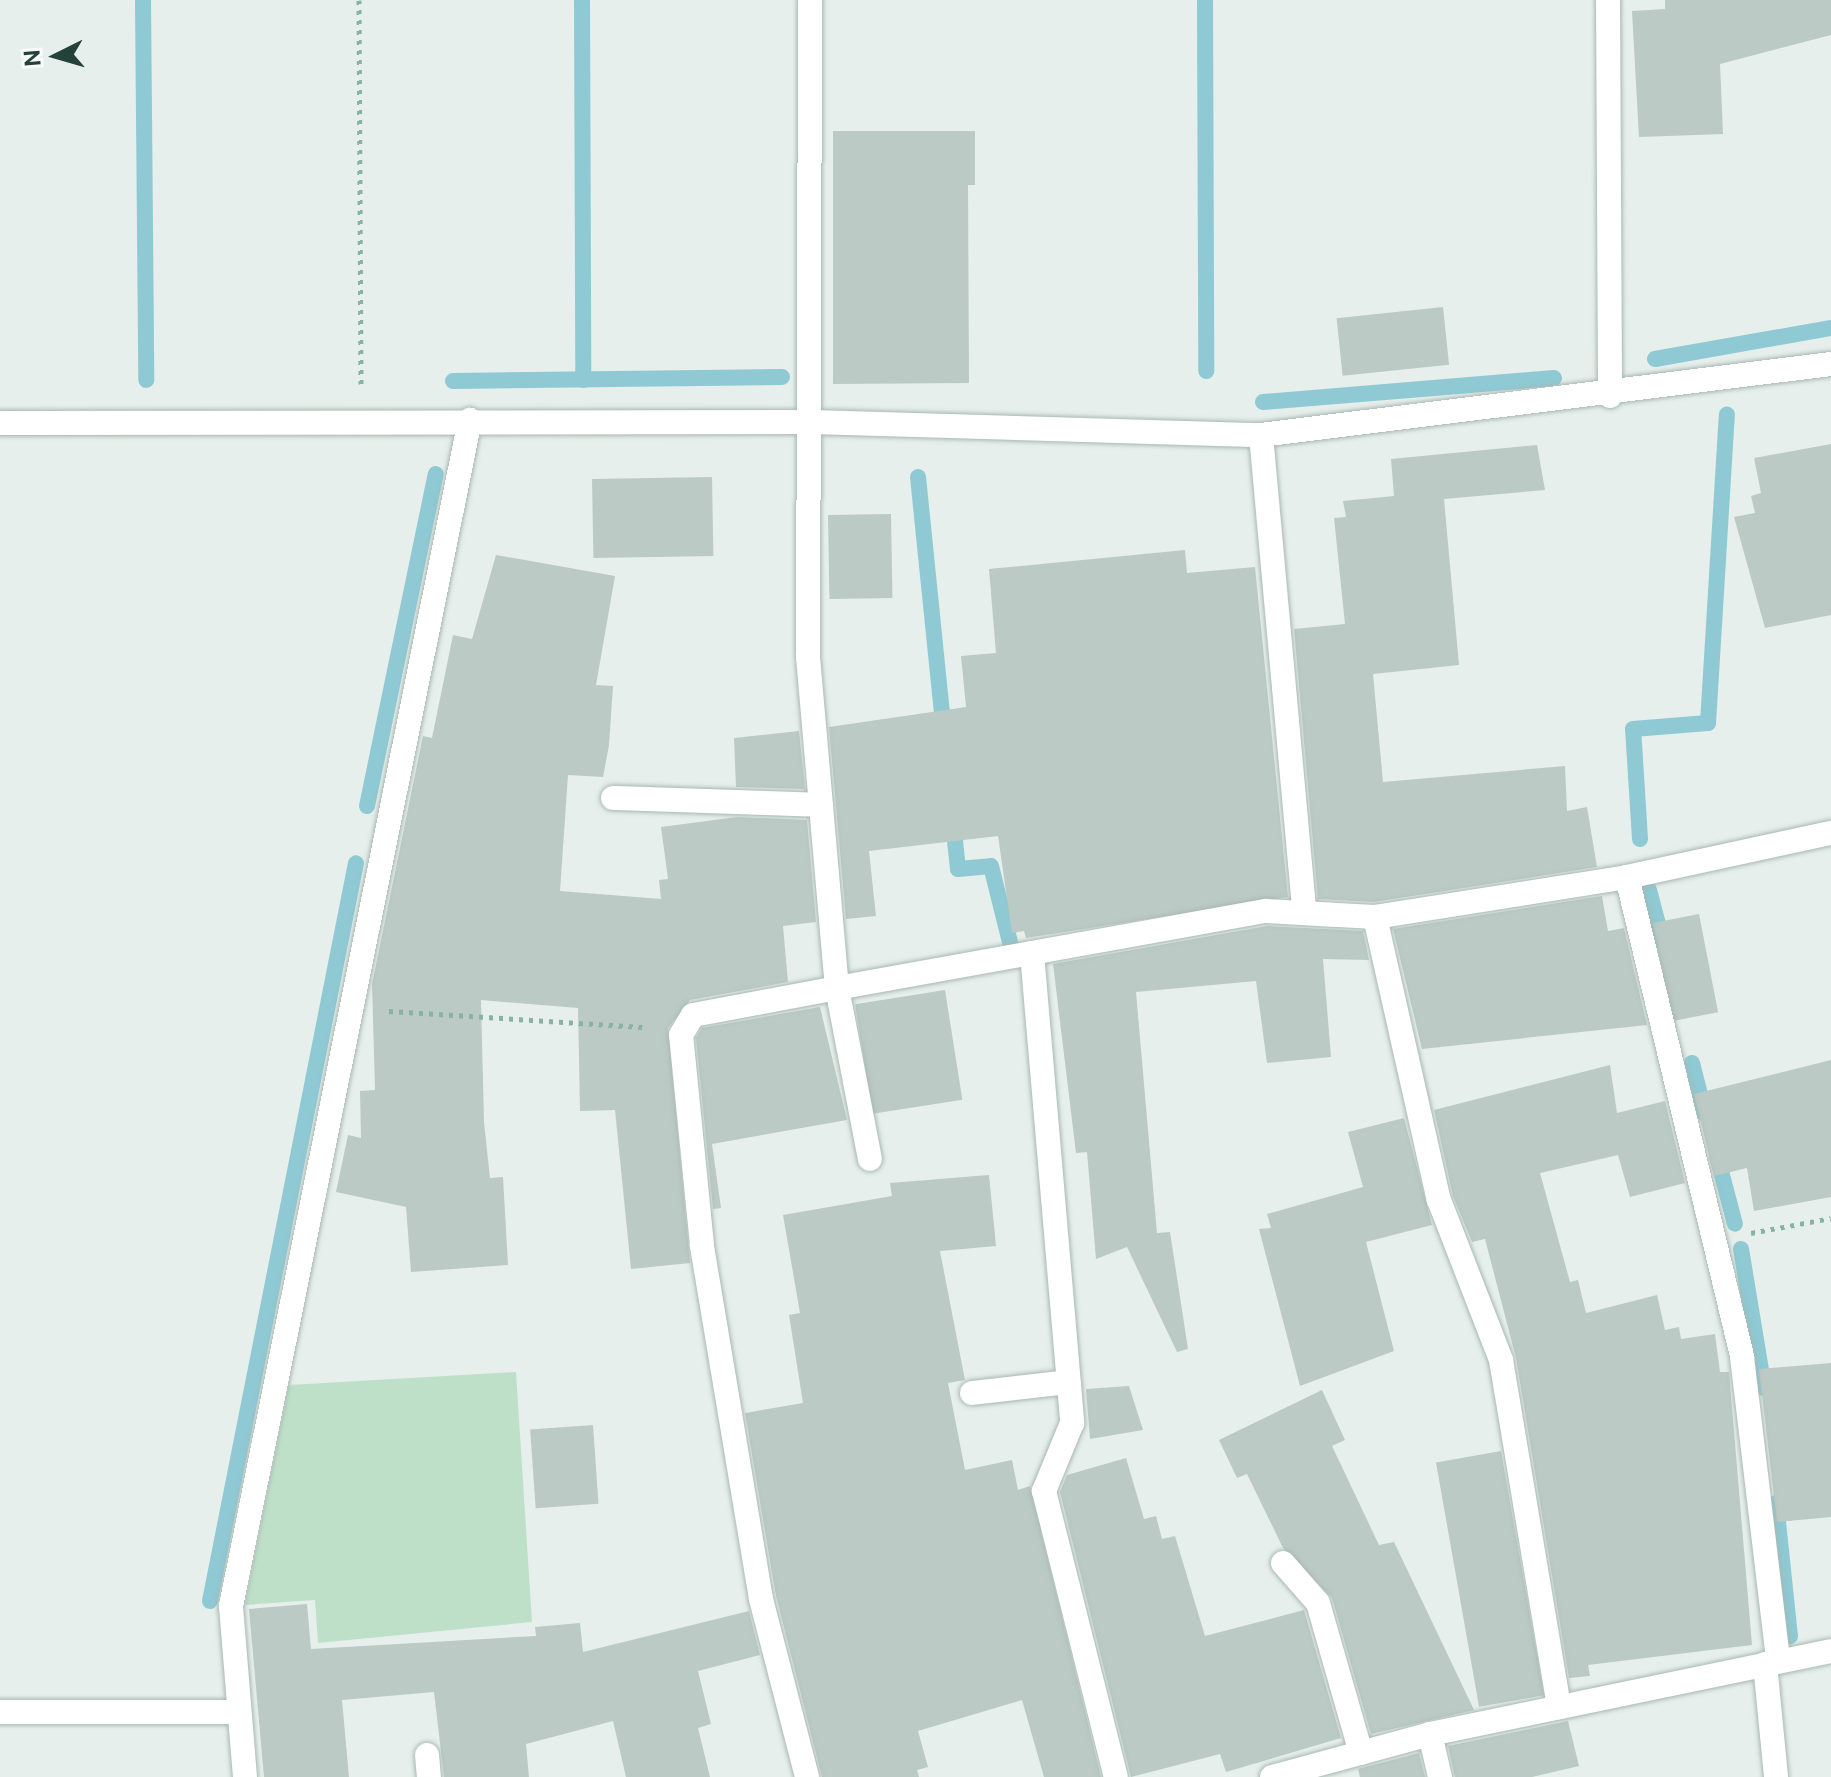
<!DOCTYPE html>
<html>
<head>
<meta charset="utf-8">
<style>
  body { margin:0 }
  #map { position:relative; width:1831px; height:1777px; overflow:hidden; background:#e6efeb; font-family:"Public Sans",sans-serif }
  div>[style] { position:absolute }
  .green>* { inset:0; background:#bfe0c8 }
  .stream>* { height:16px; margin:-8px; padding:0 8px; transform-origin:8px; border-radius:8px; background:#8ec9d4 }
  .building>* { inset:0; background:#bbcac4; transform-origin:0 0 }
  .path>* { height:5px; margin-top:-2.5px; transform-origin:0; background:repeating-linear-gradient(90deg,#86b3a5 0 4px,transparent 0 10px) }
  .roads { filter:drop-shadow(0 0 2px #a8b8b2) drop-shadow(0 0 2px #a8b8b2) }
  .minor>* { height:24px; margin:-12px; padding:0 12px; transform-origin:12px; border-radius:12px; background:#fff }
  span { translate:-50% -50%; white-space:nowrap; text-align:center; line-height:1.15; -webkit-text-stroke:8px #f7fbf9; paint-order:stroke }
  .north { position:absolute; left:16px; top:16px; width:80px; height:80px; -webkit-text-stroke:6px #f7fbf9; paint-order:stroke; rotate:265deg; font-size:22px; font-weight:700; line-height:32px; text-align:center; color:#24423a }
  .north::after { content:''; display:block; margin:auto; width:28px; height:36px; background:#24423a; clip-path:polygon(50% 0,100% 100%,50% 72%,0 100%) }
</style>
</head>
<body>
<div id="map">
  <div class="green">
    <div style="clip-path:polygon(516px 1372px,532px 1622px,318px 1643px,315px 1600px,245px 1605px,289px 1385px)"></div>
  </div>
  <div class="stream">
    <div style="left:143px;top:0;width:380px;rotate:89.5deg"></div>
    <div style="left:582px;top:0;width:380px;rotate:89.8deg"></div>
    <div style="left:1205px;top:0;width:371px;rotate:89.8deg"></div>
    <div style="left:1655px;top:359px;width:179px;rotate:-10deg"></div>
    <div style="left:453px;top:381px;width:329px;rotate:-0.7deg"></div>
    <div style="left:1263px;top:402px;width:292px;rotate:-4.7deg"></div>
    <div style="left:918px;top:477px;width:255px;rotate:84.2deg"></div>
    <div style="left:367px;top:806px;width:339px;rotate:-78.3deg"></div>
    <div style="left:953px;top:822px;width:47px;rotate:83.9deg"></div>
    <div style="left:958px;top:869px;width:33px;rotate:-5deg"></div>
    <div style="left:991px;top:866px;width:82px;rotate:76deg"></div>
    <div style="left:1640px;top:839px;width:110px;rotate:-93.6deg"></div>
    <div style="left:1633px;top:729px;width:75px;rotate:-4.6deg"></div>
    <div style="left:1708px;top:723px;width:309px;rotate:-86.5deg"></div>
    <div style="left:1649px;top:890px;width:55px;rotate:75.2deg"></div>
    <div style="left:1692px;top:1063px;width:53px;rotate:75.7deg"></div>
    <div style="left:1717px;top:1156px;width:70px;rotate:75.2deg"></div>
    <div style="left:1741px;top:1249px;width:141px;rotate:80.6deg"></div>
    <div style="left:1776px;top:1503px;width:134px;rotate:84deg"></div>
    <div style="left:210px;top:1601px;width:752px;rotate:-78.81deg"></div>
  </div>
  <div class="building">
    <div style="clip-path:polygon(1665px 0,1831px 0,1831px 35px,1720px 64px,1723px 134px,1639px 137px,1632px 11px,1665px 9px)"></div>
    <div style="clip-path:polygon(833px 131px,975px 131px,975px 185px,968px 185px,969px 383px,833px 384px)"></div>
    <div style="left:1443px;top:307px;width:58px;height:107px;rotate:84deg"></div>
    <div style="clip-path:polygon(1831px 444px,1831px 615px,1765px 628px,1734px 517px,1755px 513px,1751px 496px,1761px 493px,1754px 458px)"></div>
    <div style="clip-path:polygon(1537px 445px,1545px 490px,1444px 499px,1459px 665px,1373px 674px,1383px 782px,1565px 766px,1567px 811px,1587px 807px,1597px 867px,1374px 902px,1318px 899px,1294px 629px,1345px 624px,1334px 518px,1346px 517px,1343px 501px,1394px 496px,1391px 459px)"></div>
    <div style="left:712px;top:477px;width:79px;height:120px;rotate:89deg"></div>
    <div style="left:891px;top:514px;width:84px;height:63px;rotate:89deg"></div>
    <div style="clip-path:polygon(1185px 550px,1187px 573px,1255px 567px,1288px 897px,1026px 938px,1024px 931px,1012px 933px,998px 836px,869px 851px,876px 916px,846px 919px,829px 727px,966px 707px,961px 656px,996px 653px,989px 569px)"></div>
    <div style="clip-path:polygon(496px 555px,615px 576px,596px 685px,613px 686px,609px 745px,603px 777px,568px 775px,560px 891px,661px 899px,659px 880px,668px 879px,661px 827px,737px 817px,807px 820px,816px 922px,783px 926px,788px 982px,690px 1000px,668px 1028px,690px 1263px,631px 1269px,615px 1110px,580px 1111px,578px 1008px,481px 1000px,484px 1122px,490px 1178px,503px 1177px,508px 1265px,411px 1272px,406px 1207px,336px 1192px,348px 1135px,361px 1138px,360px 1091px,375px 1090px,372px 984px,423px 736px,432px 738px,453px 635px,472px 639px)"></div>
    <div style="clip-path:polygon(799px 731px,805px 789px,736px 787px,734px 738px)"></div>
    <div style="clip-path:polygon(1602px 896px,1608px 931px,1624px 928px,1647px 1025px,1422px 1049px,1393px 929px)"></div>
    <div style="left:1699px;top:914px;width:100px;height:47px;rotate:79deg"></div>
    <div style="clip-path:polygon(1267px 926px,1363px 931px,1369px 960px,1323px 959px,1331px 1057px,1267px 1063px,1256px 981px,1136px 992px,1157px 1233px,1170px 1232px,1188px 1349px,1177px 1352px,1127px 1247px,1096px 1259px,1087px 1152px,1076px 1153px,1053px 964px)"></div>
    <div style="left:945px;top:990px;width:111px;height:91px;rotate:81deg"></div>
    <div style="clip-path:polygon(820px 1007px,847px 1120px,712px 1144px,721px 1208px,713px 1209px,696px 1038px,702px 1028px)"></div>
    <div style="clip-path:polygon(1831px 1060px,1831px 1197px,1754px 1211px,1747px 1168px,1714px 1176px,1694px 1094px)"></div>
    <div style="clip-path:polygon(1610px 1065px,1617px 1113px,1665px 1101px,1685px 1183px,1630px 1197px,1618px 1155px,1540px 1173px,1570px 1282px,1578px 1280px,1586px 1313px,1657px 1295px,1665px 1330px,1679px 1327px,1681px 1339px,1715px 1334px,1720px 1372px,1729px 1372px,1752px 1645px,1588px 1665px,1590px 1676px,1569px 1678px,1516px 1358px,1485px 1239px,1472px 1242px,1453px 1196px,1434px 1110px)"></div>
    <div style="clip-path:polygon(1404px 1118px,1432px 1225px,1366px 1242px,1394px 1351px,1300px 1386px,1259px 1229px,1271px 1228px,1267px 1214px,1363px 1187px,1348px 1132px)"></div>
    <div style="clip-path:polygon(989px 1175px,996px 1246px,940px 1251px,965px 1380px,948px 1383px,965px 1470px,1012px 1460px,1018px 1490px,1030px 1486px,1101px 1777px,1044px 1777px,1022px 1700px,918px 1731px,928px 1767px,917px 1770px,919px 1777px,822px 1777px,776px 1596px,745px 1413px,803px 1403px,789px 1315px,800px 1313px,783px 1215px,892px 1196px,890px 1183px)"></div>
    <div style="clip-path:polygon(1831px 1363px,1831px 1517px,1777px 1522px,1759px 1369px)"></div>
    <div style="clip-path:polygon(1129px 1386px,1143px 1430px,1090px 1439px,1086px 1389px)"></div>
    <div style="clip-path:polygon(1322px 1390px,1345px 1440px,1332px 1446px,1379px 1545px,1394px 1542px,1474px 1710px,1371px 1734px,1332px 1598px,1283px 1548px,1247px 1474px,1237px 1478px,1219px 1440px)"></div>
    <div style="left:593px;top:1425px;width:79px;height:63px;rotate:86deg"></div>
    <div style="left:1501px;top:1451px;width:248px;height:66px;rotate:80deg"></div>
    <div style="clip-path:polygon(1126px 1458px,1144px 1519px,1156px 1516px,1162px 1539px,1175px 1536px,1205px 1636px,1304px 1610px,1341px 1738px,1226px 1772px,1220px 1754px,1131px 1777px,1060px 1492px,1067px 1475px)"></div>
    <div style="clip-path:polygon(307px 1604px,311px 1649px,536px 1636px,535px 1627px,580px 1623px,583px 1652px,749px 1611px,760px 1655px,698px 1671px,711px 1724px,698px 1728px,710px 1777px,626px 1777px,613px 1721px,526px 1744px,529px 1777px,444px 1777px,434px 1692px,342px 1700px,349px 1777px,264px 1777px,249px 1609px)"></div>
    <div style="clip-path:polygon(1568px 1721px,1579px 1766px,1532px 1777px,1455px 1777px,1448px 1746px)"></div>
    <div style="clip-path:polygon(1419px 1753px,1425px 1777px,1360px 1777px,1358px 1769px)"></div>
  </div>
  <div class="path">
    <div style="left:359px;top:0;width:384px;rotate:89.7deg"></div>
    <div style="left:389px;top:1011px;width:254px;rotate:3.6deg"></div>
    <div style="left:1751px;top:1233px;width:81px;rotate:-10.6deg"></div>
  </div>
  <div class="roads">
    <div class="minor">
      <div style="left:810px;top:0;width:657px;rotate:90.17deg"></div>
      <div style="left:808px;top:657px;width:332px;rotate:85deg"></div>
      <div style="left:837px;top:988px;width:436px;rotate:-10.2deg"></div>
      <div style="left:1266px;top:911px;width:109px;rotate:3.2deg"></div>
      <div style="left:1375px;top:917px;width:255px;rotate:-9deg"></div>
      <div style="left:1627px;top:877px;width:209px;rotate:-12.2deg"></div>
      <div style="left:1608px;top:0;width:396px;rotate:89.7deg"></div>
      <div style="left:0;top:423px;width:812px;rotate:-0.07deg"></div>
      <div style="left:812px;top:422px;width:449px;rotate:1.7deg"></div>
      <div style="left:1261px;top:435px;width:574px;rotate:-7.1deg"></div>
      <div style="left:1261px;top:435px;width:476px;rotate:84.8deg"></div>
      <div style="left:613px;top:798px;width:208px;rotate:1.9deg"></div>
      <div style="left:1627px;top:877px;width:494px;rotate:76.5deg"></div>
      <div style="left:1742px;top:1357px;width:306px;rotate:83.2deg"></div>
      <div style="left:1375px;top:917px;width:290px;rotate:77.3deg"></div>
      <div style="left:1439px;top:1200px;width:172px;rotate:68.8deg"></div>
      <div style="left:1501px;top:1360px;width:352px;rotate:80.5deg"></div>
      <div style="left:1032px;top:953px;width:472px;rotate:85.1deg"></div>
      <div style="left:1072px;top:1423px;width:74px;rotate:112.4deg"></div>
      <div style="left:1044px;top:1491px;width:295px;rotate:75.9deg"></div>
      <div style="left:972px;top:1393px;width:97px;rotate:-6.5deg"></div>
      <div style="left:1283px;top:1563px;width:53px;rotate:48.8deg"></div>
      <div style="left:1318px;top:1603px;width:156px;rotate:74deg"></div>
      <div style="left:1765px;top:1664px;width:114px;rotate:84.4deg"></div>
      <div style="left:0;top:1712px;width:238px"></div>
      <div style="left:1430px;top:1734px;width:44px;rotate:76.9deg"></div>
      <div style="left:427px;top:1755px;width:22px;rotate:85deg"></div>
      <div style="left:245px;top:1777px;width:172px;rotate:-94.7deg"></div>
      <div style="left:231px;top:1606px;width:1210px;rotate:-78.61deg"></div>
      <div style="left:807px;top:1777px;width:184px;rotate:-104.5deg"></div>
      <div style="left:761px;top:1599px;width:359px;rotate:-99.5deg"></div>
      <div style="left:702px;top:1245px;width:211px;rotate:-95.7deg"></div>
      <div style="left:681px;top:1035px;width:23px;rotate:-59deg"></div>
      <div style="left:693px;top:1015px;width:147px;rotate:-10.6deg"></div>
      <div style="left:837px;top:988px;width:174px;rotate:79.1deg"></div>
      <div style="left:1272px;top:1777px;width:164px;rotate:-15.2deg"></div>
      <div style="left:1430px;top:1734px;width:409px;rotate:-11.7deg"></div>
    </div>
  </div>
  <div class="north">N</div>
</div>
</body>
</html>
